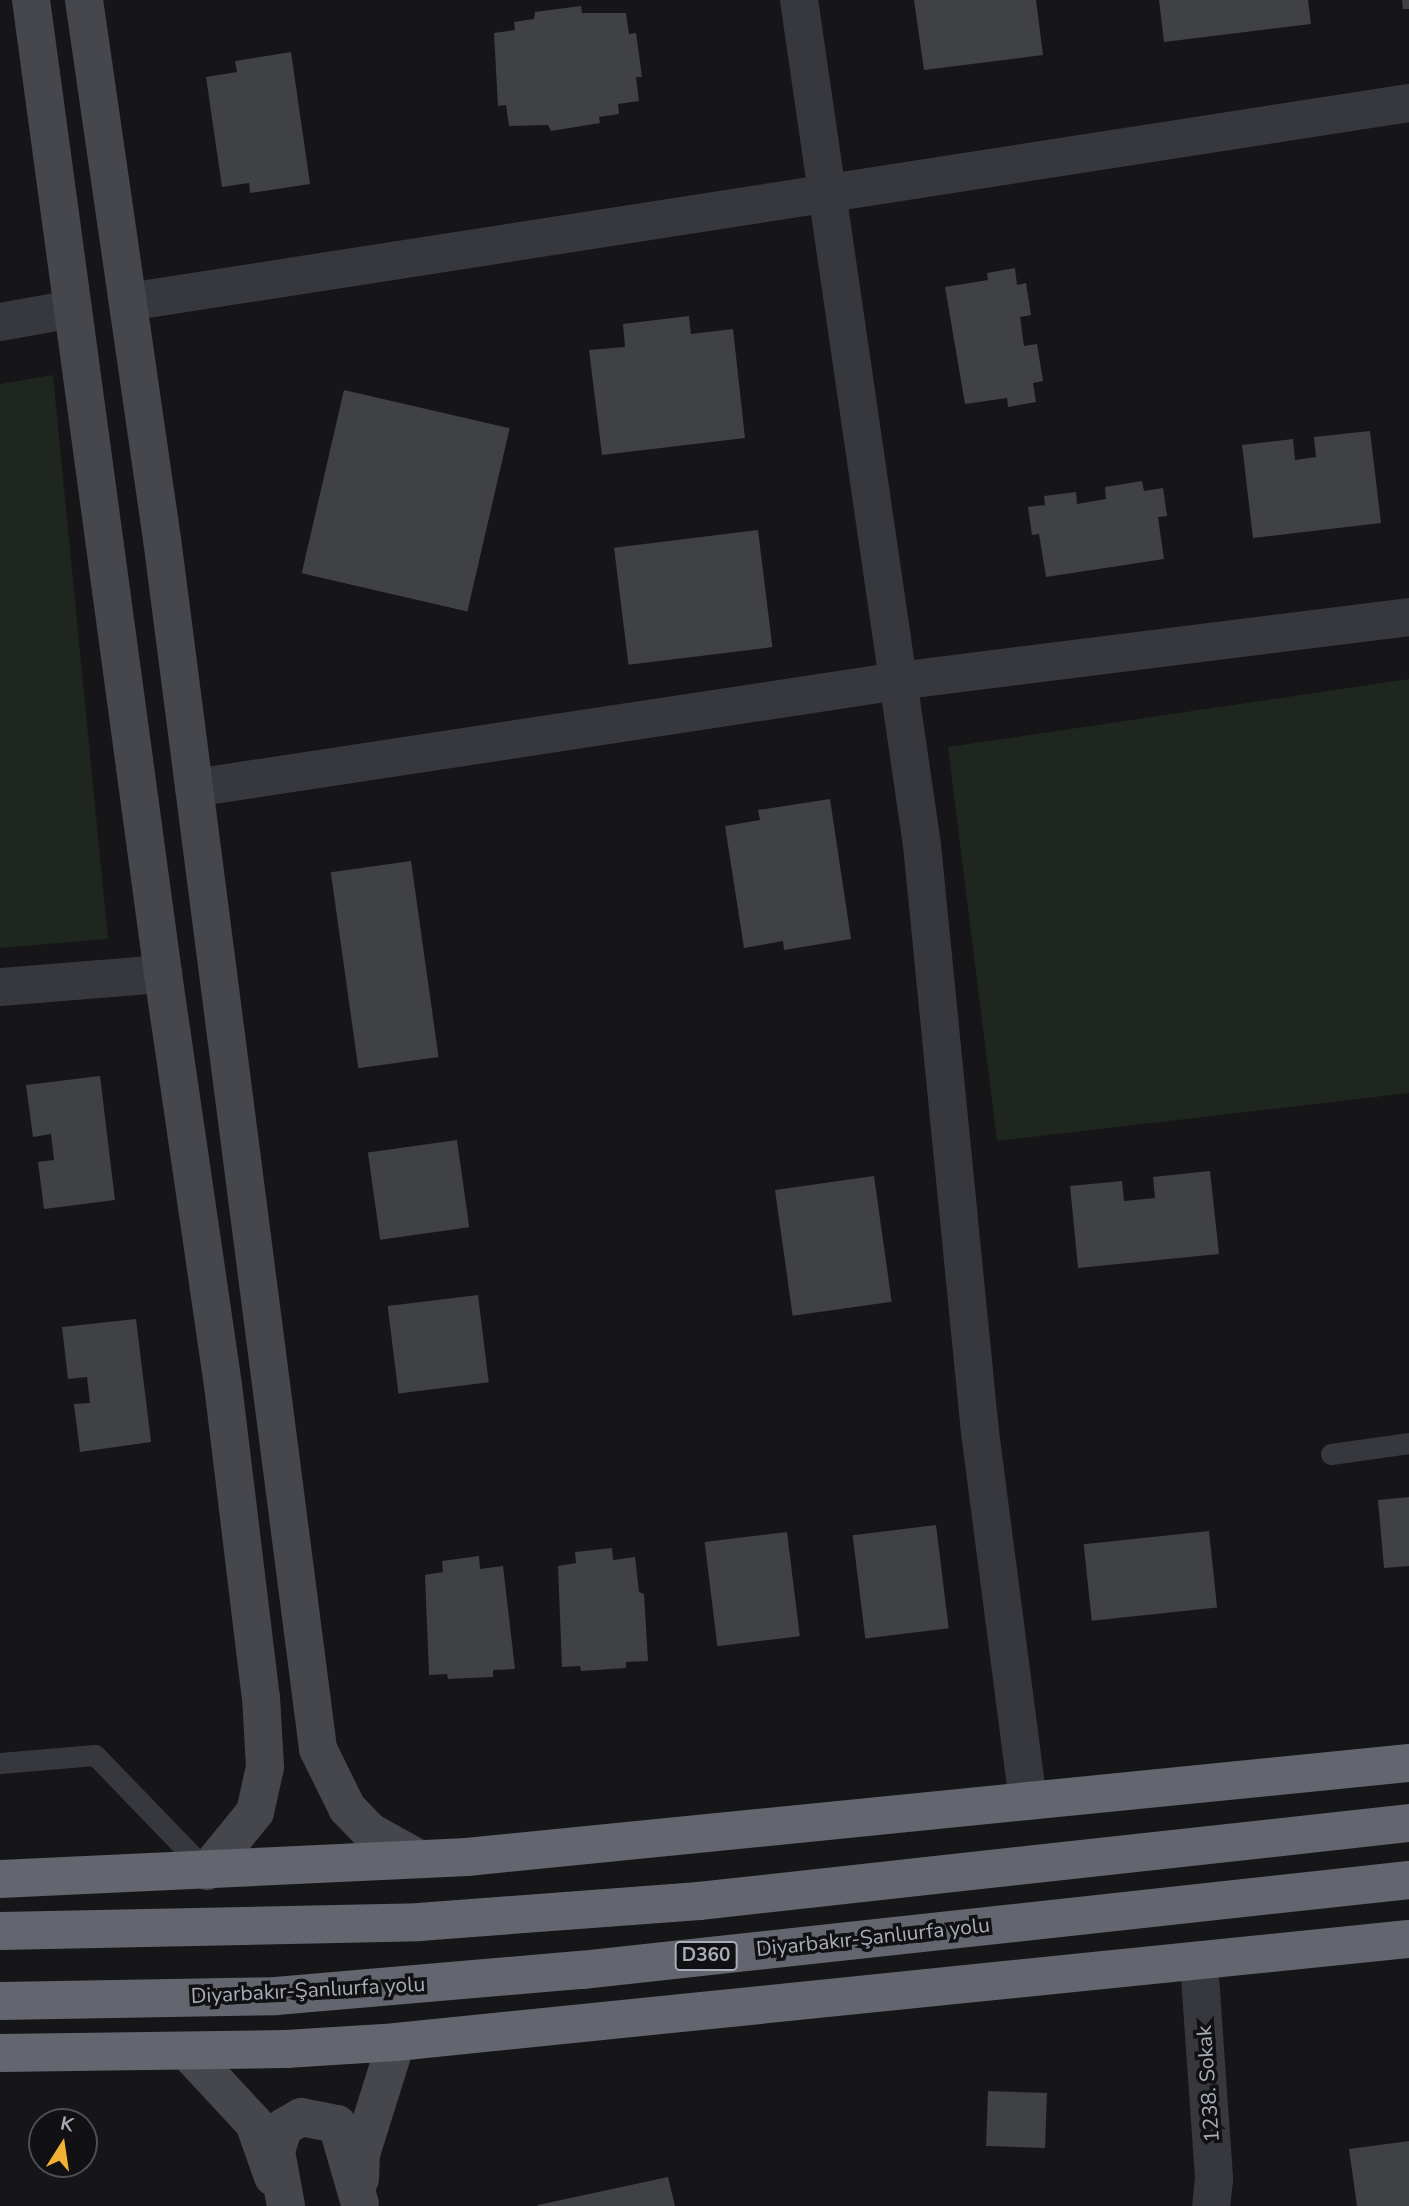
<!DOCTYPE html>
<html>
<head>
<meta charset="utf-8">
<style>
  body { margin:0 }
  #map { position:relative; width:1409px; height:2206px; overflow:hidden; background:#161618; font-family:"Nunito Sans",sans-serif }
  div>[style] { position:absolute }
  .green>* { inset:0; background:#1e261f }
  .building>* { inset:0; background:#404145; transform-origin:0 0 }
  .lane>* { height:21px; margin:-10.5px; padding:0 10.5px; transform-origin:10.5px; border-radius:10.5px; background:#37383d }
  .street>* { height:38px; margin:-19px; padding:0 19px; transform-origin:19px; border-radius:19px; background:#37383d }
  .secondary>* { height:38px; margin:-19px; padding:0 19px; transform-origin:19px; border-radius:19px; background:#45474d }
  .highway>* { height:38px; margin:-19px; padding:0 19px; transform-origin:19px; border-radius:19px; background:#63666e }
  span { translate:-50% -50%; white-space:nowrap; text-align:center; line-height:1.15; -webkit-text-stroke:7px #111113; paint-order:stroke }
  .shield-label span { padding:2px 5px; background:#111113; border:2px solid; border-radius:5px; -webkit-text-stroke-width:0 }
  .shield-label { font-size:19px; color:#a8adb8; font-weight:700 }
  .street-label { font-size:21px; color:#a8adb8 }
  .north { position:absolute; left:28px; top:2108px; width:70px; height:70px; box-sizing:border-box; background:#111113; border:2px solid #4d4f55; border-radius:50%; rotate:12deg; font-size:19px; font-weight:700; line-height:28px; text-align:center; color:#a8adb8 }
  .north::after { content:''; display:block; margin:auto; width:24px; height:32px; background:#f2b134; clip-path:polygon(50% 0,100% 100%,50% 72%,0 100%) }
</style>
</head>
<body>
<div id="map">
  <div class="green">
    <div style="clip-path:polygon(53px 375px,108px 939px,0 948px,0 384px)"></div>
    <div style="clip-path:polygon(1409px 679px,1409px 1093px,997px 1141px,948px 747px)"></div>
  </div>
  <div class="building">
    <div style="clip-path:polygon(914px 0,1036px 0,1043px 55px,924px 70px)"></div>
    <div style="clip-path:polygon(1159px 0,1308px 0,1311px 24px,1164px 42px)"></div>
    <div style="clip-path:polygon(1402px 0,1409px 0,1409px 9px,1403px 9px)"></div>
    <div style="clip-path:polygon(581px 6px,582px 13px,626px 13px,629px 34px,636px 33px,642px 77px,636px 77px,639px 101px,618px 104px,619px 114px,599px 117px,600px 123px,551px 131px,548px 125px,509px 126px,506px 105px,498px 106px,494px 33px,515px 30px,514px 22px,534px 19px,535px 12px)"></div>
    <div style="clip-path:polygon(291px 52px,310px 184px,250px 193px,249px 183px,222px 187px,206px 77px,237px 72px,235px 61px)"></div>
    <div style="clip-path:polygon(1015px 268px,1017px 285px,1026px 283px,1031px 315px,1020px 317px,1024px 346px,1037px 344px,1043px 381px,1033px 383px,1036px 402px,1008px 407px,1007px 398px,965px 404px,945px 287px,988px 280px,987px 273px)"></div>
    <div style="clip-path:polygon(689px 316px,691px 334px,733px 329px,745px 438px,602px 455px,589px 350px,625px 347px,623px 324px)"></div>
    <div style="left:344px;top:390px;width:170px;height:188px;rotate:13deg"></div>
    <div style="clip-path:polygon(1370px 431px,1381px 523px,1253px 538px,1242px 445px,1293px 439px,1295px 460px,1316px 457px,1314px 437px)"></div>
    <div style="clip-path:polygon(1142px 481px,1144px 491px,1163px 488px,1167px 516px,1158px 517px,1164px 559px,1046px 577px,1039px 534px,1032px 535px,1028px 507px,1045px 505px,1044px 496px,1076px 492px,1077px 504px,1106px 499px,1105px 487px)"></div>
    <div style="left:758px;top:530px;width:118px;height:145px;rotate:83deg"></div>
    <div style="clip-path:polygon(830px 799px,851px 939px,784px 950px,783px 941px,744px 948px,725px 826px,760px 820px,758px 810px)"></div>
    <div style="left:411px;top:861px;width:198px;height:81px;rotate:82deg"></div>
    <div style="clip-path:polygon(100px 1076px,115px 1200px,44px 1209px,38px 1162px,54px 1160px,51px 1134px,33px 1137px,26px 1085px)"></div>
    <div style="left:457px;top:1140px;width:88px;height:90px;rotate:82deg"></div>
    <div style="clip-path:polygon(1210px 1171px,1219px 1254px,1078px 1268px,1070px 1186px,1122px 1181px,1124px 1201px,1155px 1198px,1153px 1177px)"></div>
    <div style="left:874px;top:1176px;width:127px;height:100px;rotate:82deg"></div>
    <div style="left:478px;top:1295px;width:88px;height:91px;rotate:83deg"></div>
    <div style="clip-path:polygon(136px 1319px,151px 1442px,80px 1452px,74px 1404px,90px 1403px,87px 1377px,68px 1379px,62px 1327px)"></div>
    <div style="clip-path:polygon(1409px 1497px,1409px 1566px,1384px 1568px,1378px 1500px)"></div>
    <div style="left:936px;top:1525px;width:104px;height:84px;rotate:83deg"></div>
    <div style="left:1209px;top:1531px;width:77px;height:126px;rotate:84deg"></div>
    <div style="left:787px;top:1532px;width:105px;height:83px;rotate:83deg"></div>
    <div style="clip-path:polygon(612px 1548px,613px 1560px,635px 1557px,639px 1592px,644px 1594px,648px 1661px,626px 1662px,626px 1668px,581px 1671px,580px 1666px,562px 1667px,558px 1566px,576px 1563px,575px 1552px)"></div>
    <div style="clip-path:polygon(479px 1556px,480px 1569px,503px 1566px,515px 1669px,493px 1670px,493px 1677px,448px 1679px,447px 1674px,429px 1675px,425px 1575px,443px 1572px,442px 1561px)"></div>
    <div style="left:988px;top:2091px;width:59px;height:55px;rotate:2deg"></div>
    <div style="clip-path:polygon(1409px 2141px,1409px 2206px,1357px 2206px,1349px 2149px)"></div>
    <div style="clip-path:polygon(668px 2177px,675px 2206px,538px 2206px,538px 2205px)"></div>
  </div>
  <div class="lane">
    <div style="left:1331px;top:1454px;width:79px;rotate:-8deg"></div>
    <div style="left:0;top:1763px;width:95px;rotate:-4.8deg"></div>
    <div style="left:95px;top:1755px;width:160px;rotate:46deg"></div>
  </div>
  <div class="street">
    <div style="left:799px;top:0;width:854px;rotate:81.72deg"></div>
    <div style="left:922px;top:845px;width:590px;rotate:84.36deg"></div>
    <div style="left:980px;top:1432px;width:372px;rotate:82.6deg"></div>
    <div style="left:128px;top:302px;width:1296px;rotate:-8.83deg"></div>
    <div style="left:0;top:322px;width:74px;rotate:-10.1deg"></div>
    <div style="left:194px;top:788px;width:712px;rotate:-8.64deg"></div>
    <div style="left:898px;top:681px;width:515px;rotate:-7.14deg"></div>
    <div style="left:0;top:987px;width:164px;rotate:-4.6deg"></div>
    <div style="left:1199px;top:1963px;width:217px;rotate:86deg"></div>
    <div style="left:1214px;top:2179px;width:27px;rotate:96deg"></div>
  </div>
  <div class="secondary">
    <div style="left:31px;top:0;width:983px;rotate:82.28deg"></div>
    <div style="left:163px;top:974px;width:415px;rotate:81.7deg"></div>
    <div style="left:223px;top:1385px;width:314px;rotate:83.1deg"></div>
    <div style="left:261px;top:1697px;width:70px;rotate:86.7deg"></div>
    <div style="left:265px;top:1767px;width:46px;rotate:102.5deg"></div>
    <div style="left:255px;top:1812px;width:76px;rotate:129.1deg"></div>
    <div style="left:84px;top:0;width:545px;rotate:81.77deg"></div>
    <div style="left:162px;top:539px;width:1220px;rotate:82.65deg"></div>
    <div style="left:318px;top:1749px;width:66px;rotate:63.8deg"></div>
    <div style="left:347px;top:1808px;width:32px;rotate:46deg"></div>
    <div style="left:369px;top:1831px;width:57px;rotate:29.2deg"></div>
    <div style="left:187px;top:2051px;width:98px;rotate:47.1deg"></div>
    <div style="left:254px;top:2123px;width:57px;rotate:70.6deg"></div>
    <div style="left:360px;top:2179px;width:25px;rotate:-88deg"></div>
    <div style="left:361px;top:2154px;width:117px;rotate:-72.6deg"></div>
    <div style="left:286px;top:2206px;width:56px;rotate:-100.3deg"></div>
    <div style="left:276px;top:2151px;width:25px;rotate:-72deg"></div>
    <div style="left:284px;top:2127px;width:20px;rotate:-30deg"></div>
    <div style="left:301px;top:2117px;width:37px;rotate:11deg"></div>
    <div style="left:337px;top:2124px;width:83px;rotate:74deg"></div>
  </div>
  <div class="highway">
    <div style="left:0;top:1879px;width:468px;rotate:-2.7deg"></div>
    <div style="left:467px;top:1857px;width:947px;rotate:-5.7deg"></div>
    <div style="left:0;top:1931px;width:419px;rotate:-1.2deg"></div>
    <div style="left:419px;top:1922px;width:281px;rotate:-4.3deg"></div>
    <div style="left:699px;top:1901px;width:714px;rotate:-6.27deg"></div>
    <div style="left:0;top:2001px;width:276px;rotate:-1deg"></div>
    <div style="left:276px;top:1996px;width:307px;rotate:-4.9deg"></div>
    <div style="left:582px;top:1970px;width:832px;rotate:-6.21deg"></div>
    <div style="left:0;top:2053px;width:286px;rotate:-0.8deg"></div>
    <div style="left:286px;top:2049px;width:110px;rotate:-3.6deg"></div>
    <div style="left:396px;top:2042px;width:1018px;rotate:-5.81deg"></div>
  </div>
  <div class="shield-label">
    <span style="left:706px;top:1956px">D360</span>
  </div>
  <div class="street-label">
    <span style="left:873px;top:1937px;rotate:-6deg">Diyarbakır-Şanlıurfa yolu</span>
    <span style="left:308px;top:1990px;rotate:-3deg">Diyarbakır-Şanlıurfa yolu</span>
    <span style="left:1208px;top:2084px;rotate:-94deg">1238. Sokak</span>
  </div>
  <div class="north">K</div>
</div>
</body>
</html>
